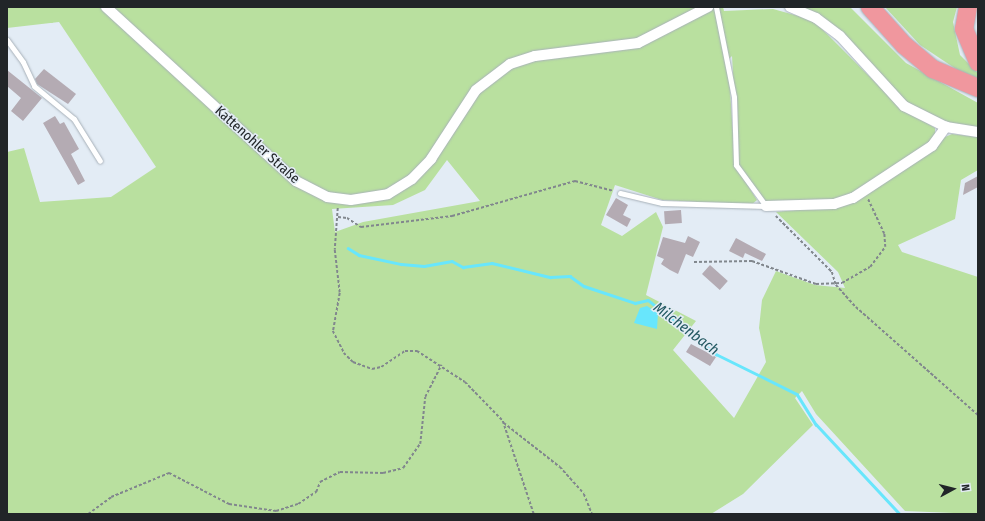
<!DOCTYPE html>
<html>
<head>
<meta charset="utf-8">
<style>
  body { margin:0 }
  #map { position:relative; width:985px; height:521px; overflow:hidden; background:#e3ecf5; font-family:"Fira Sans Condensed",sans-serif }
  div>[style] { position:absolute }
  .green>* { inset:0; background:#b9e09f }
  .water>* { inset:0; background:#68e6fc }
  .stream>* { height:2.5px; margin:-1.25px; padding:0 1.25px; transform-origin:1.25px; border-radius:1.25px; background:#68e6fc }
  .building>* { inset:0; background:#b4abb3; transform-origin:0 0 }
  .path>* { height:1.5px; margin-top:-0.75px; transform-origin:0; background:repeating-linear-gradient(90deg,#81878d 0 3px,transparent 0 5px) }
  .roads { filter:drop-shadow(0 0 1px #a8b1b9) drop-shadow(0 0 1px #a8b1b9) }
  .lane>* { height:5px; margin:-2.5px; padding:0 2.5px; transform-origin:2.5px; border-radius:2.5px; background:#fff }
  .street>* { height:10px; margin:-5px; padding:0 5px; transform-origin:5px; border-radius:5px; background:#fff }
  .highway>* { height:18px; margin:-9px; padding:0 9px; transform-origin:9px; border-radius:9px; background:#f0979e }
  span { translate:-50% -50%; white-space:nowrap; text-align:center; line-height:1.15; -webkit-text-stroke:3px #e3ecf5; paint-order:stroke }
  .street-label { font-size:14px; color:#212528 }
  .water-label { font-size:15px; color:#225861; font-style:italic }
  .frame { position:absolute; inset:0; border:8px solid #212528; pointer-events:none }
  .north { position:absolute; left:933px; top:469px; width:40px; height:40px; -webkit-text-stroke:3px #e3ecf5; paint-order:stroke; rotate:83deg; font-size:11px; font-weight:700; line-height:16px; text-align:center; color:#212528 }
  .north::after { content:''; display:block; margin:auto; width:14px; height:18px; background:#212528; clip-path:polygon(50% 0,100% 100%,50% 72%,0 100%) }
</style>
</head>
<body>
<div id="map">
  <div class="green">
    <div style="clip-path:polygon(evenodd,7px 7px,723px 7px,724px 11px,773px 9px,813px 20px,899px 106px,935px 128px,935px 141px,843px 199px,767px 207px,738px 164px,732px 56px,728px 60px,735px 165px,757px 200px,751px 205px,662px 200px,615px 185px,601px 225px,622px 236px,656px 212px,663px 227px,646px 295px,696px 321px,673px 350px,734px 418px,766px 362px,759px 328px,762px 300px,776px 271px,815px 285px,845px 288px,838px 272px,776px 212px,834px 206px,934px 148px,945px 137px,952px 134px,978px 137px,978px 170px,961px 180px,955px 219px,898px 245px,902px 252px,978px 277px,978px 514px,905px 511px,816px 414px,802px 391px,795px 398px,813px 425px,743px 494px,711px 514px,7px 514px,7px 152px,24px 148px,40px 202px,111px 197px,156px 167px,59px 22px,7px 28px,7px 7px,447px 160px,480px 201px,363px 222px,335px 232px,332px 209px,393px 205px,425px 190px,447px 160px)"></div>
    <div style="clip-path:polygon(790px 7px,850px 7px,906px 63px,978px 103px,978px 131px,915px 113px,849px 46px)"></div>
    <div style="clip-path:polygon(885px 7px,957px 7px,953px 22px,960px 55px,978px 73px,978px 79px,959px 71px,920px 45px)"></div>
  </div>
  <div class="water">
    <div style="clip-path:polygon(647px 306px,658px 313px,657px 329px,634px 323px,640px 308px)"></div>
  </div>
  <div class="stream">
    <div style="left:348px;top:248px;width:13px;rotate:32deg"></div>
    <div style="left:359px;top:255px;width:43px;rotate:12.1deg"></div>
    <div style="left:401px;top:264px;width:23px;rotate:5deg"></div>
    <div style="left:424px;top:266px;width:28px;rotate:-10deg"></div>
    <div style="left:452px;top:261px;width:13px;rotate:29deg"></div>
    <div style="left:463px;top:267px;width:29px;rotate:-8deg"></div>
    <div style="left:492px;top:263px;width:60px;rotate:13.6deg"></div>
    <div style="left:550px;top:277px;width:20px;rotate:-3deg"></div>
    <div style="left:570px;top:276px;width:17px;rotate:36deg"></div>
    <div style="left:584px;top:286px;width:54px;rotate:18.4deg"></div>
    <div style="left:635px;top:303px;width:13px;rotate:-13deg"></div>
    <div style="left:648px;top:300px;width:87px;rotate:38.5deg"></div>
    <div style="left:716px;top:354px;width:90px;rotate:26.3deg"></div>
    <div style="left:797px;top:394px;width:36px;rotate:58deg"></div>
    <div style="left:816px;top:424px;width:123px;rotate:47deg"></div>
  </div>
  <div class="building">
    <div style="clip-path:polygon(44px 69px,76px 94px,68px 104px,37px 84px,35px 79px)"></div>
    <div style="clip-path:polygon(7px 70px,42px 98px,23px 121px,11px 111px,21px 98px,7px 86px)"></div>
    <div style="clip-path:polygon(55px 116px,60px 124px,64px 122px,79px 149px,71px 154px,85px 181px,78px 185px,43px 123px)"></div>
    <div style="clip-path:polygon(978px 176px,978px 187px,963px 195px,965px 183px)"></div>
    <div style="clip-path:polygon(616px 198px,628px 205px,623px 215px,631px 219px,627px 227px,606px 215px)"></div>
    <div style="left:681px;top:210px;width:13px;height:17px;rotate:86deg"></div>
    <div style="clip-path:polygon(688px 236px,700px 242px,693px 257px,686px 254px,678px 274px,670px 270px,661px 264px,664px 259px,657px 256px,663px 237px,685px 243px)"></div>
    <div style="clip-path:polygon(736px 238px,766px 254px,762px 261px,745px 253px,743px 258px,729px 251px)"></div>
    <div style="left:710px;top:265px;width:24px;height:12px;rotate:42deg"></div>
    <div style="clip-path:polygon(691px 344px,716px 357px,710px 366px,686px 352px)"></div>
  </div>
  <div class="path">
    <div style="left:338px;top:208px;width:42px;rotate:94.1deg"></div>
    <div style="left:335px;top:250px;width:43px;rotate:83.4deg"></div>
    <div style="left:340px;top:293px;width:39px;rotate:100deg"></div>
    <div style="left:333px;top:331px;width:25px;rotate:63deg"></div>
    <div style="left:344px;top:353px;width:13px;rotate:45deg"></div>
    <div style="left:353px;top:362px;width:20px;rotate:20deg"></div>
    <div style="left:372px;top:369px;width:9px;rotate:-13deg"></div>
    <div style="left:381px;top:367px;width:29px;rotate:-34deg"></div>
    <div style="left:405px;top:351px;width:12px"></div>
    <div style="left:417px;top:351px;width:57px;rotate:32.9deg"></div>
    <div style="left:465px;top:382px;width:54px;rotate:45.7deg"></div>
    <div style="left:503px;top:421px;width:98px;rotate:71.6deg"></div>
    <div style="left:776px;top:216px;width:79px;rotate:45deg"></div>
    <div style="left:832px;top:272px;width:14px;rotate:73deg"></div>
    <div style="left:836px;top:285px;width:30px;rotate:48deg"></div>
    <div style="left:856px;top:307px;width:163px;rotate:41.5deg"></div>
    <div style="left:338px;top:217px;width:9px;rotate:6deg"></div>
    <div style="left:347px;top:218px;width:17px;rotate:33deg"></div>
    <div style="left:361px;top:227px;width:92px;rotate:-6.9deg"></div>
    <div style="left:452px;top:216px;width:128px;rotate:-15.9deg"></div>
    <div style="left:575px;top:181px;width:40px;rotate:14.4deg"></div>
    <div style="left:694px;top:262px;width:58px;rotate:-1deg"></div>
    <div style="left:752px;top:261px;width:68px;rotate:19.8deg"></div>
    <div style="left:816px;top:284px;width:26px;rotate:-2deg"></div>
    <div style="left:842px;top:283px;width:32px;rotate:-30deg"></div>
    <div style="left:870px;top:267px;width:25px;rotate:-53deg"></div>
    <div style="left:885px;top:247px;width:13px;rotate:-94deg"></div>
    <div style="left:884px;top:234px;width:38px;rotate:-115deg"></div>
    <div style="left:504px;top:423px;width:71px;rotate:38.2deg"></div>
    <div style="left:560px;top:467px;width:36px;rotate:48deg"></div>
    <div style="left:584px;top:494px;width:22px;rotate:68deg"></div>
    <div style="left:7px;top:513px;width:1px;rotate:90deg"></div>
    <div style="left:88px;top:514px;width:29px;rotate:-36deg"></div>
    <div style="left:111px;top:497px;width:63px;rotate:-22.5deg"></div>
    <div style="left:169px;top:473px;width:68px;rotate:27.3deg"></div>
    <div style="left:229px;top:504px;width:48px;rotate:8.5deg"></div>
    <div style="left:276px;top:511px;width:23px;rotate:-18deg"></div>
    <div style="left:298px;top:504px;width:22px;rotate:-34deg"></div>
    <div style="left:316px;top:492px;width:11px;rotate:-68deg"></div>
    <div style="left:320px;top:482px;width:22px;rotate:-27deg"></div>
    <div style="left:340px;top:472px;width:43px;rotate:1.3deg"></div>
    <div style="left:383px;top:473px;width:21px;rotate:-14deg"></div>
    <div style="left:403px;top:468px;width:29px;rotate:-55deg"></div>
    <div style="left:420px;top:444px;width:47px;rotate:-83.9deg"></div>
    <div style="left:425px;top:397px;width:36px;rotate:-63deg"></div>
  </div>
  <div class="roads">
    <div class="lane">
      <div style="left:716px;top:7px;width:92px;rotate:78.7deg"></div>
      <div style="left:734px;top:97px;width:68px;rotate:88.3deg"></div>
      <div style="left:736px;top:165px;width:51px;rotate:53.8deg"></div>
      <div style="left:7px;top:40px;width:27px;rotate:54deg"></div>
      <div style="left:23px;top:62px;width:26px;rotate:65deg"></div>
      <div style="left:34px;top:86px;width:52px;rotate:39.5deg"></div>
      <div style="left:74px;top:119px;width:49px;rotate:58.2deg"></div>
      <div style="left:620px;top:193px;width:43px;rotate:13.4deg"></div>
      <div style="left:662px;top:203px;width:104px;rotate:1.7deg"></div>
    </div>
    <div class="street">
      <div style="left:106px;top:7px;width:258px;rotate:42.5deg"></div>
      <div style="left:296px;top:181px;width:35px;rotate:27deg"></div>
      <div style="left:327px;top:197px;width:24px;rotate:7deg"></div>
      <div style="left:351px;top:200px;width:37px;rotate:-9deg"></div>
      <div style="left:388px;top:194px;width:28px;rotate:-32deg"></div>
      <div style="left:412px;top:179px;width:28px;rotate:-46deg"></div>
      <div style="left:431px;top:159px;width:82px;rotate:-56.9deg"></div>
      <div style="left:476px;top:90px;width:43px;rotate:-37.4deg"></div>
      <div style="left:510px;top:64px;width:26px;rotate:-18deg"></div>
      <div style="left:535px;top:56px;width:104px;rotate:-7.2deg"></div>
      <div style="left:638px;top:43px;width:79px;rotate:-27.2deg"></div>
      <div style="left:790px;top:7px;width:28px;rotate:23deg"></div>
      <div style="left:816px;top:18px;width:30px;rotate:37deg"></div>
      <div style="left:840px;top:36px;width:95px;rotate:47.6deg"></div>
      <div style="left:904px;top:106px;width:47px;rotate:26.6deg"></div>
      <div style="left:946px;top:127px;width:32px;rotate:9deg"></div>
      <div style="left:766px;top:206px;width:68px;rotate:-1.7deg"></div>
      <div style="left:834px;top:204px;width:20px;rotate:-18deg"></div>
      <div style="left:853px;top:198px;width:95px;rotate:-33.4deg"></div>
      <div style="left:932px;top:146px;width:24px;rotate:-54deg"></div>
    </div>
    <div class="highway">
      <div style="left:870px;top:7px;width:51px;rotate:48.2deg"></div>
      <div style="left:904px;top:45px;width:38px;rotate:40deg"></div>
      <div style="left:933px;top:69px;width:49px;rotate:22.9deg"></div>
      <div style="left:968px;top:7px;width:22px;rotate:100deg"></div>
      <div style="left:964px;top:29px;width:36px;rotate:67deg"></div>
    </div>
  </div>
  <div class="street-label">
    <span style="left:257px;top:145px;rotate:42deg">Kattenohler Straße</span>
  </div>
  <div class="water-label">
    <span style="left:686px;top:329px;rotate:37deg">Milchenbach</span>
  </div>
  <div class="frame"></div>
  <div class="north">N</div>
</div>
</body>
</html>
